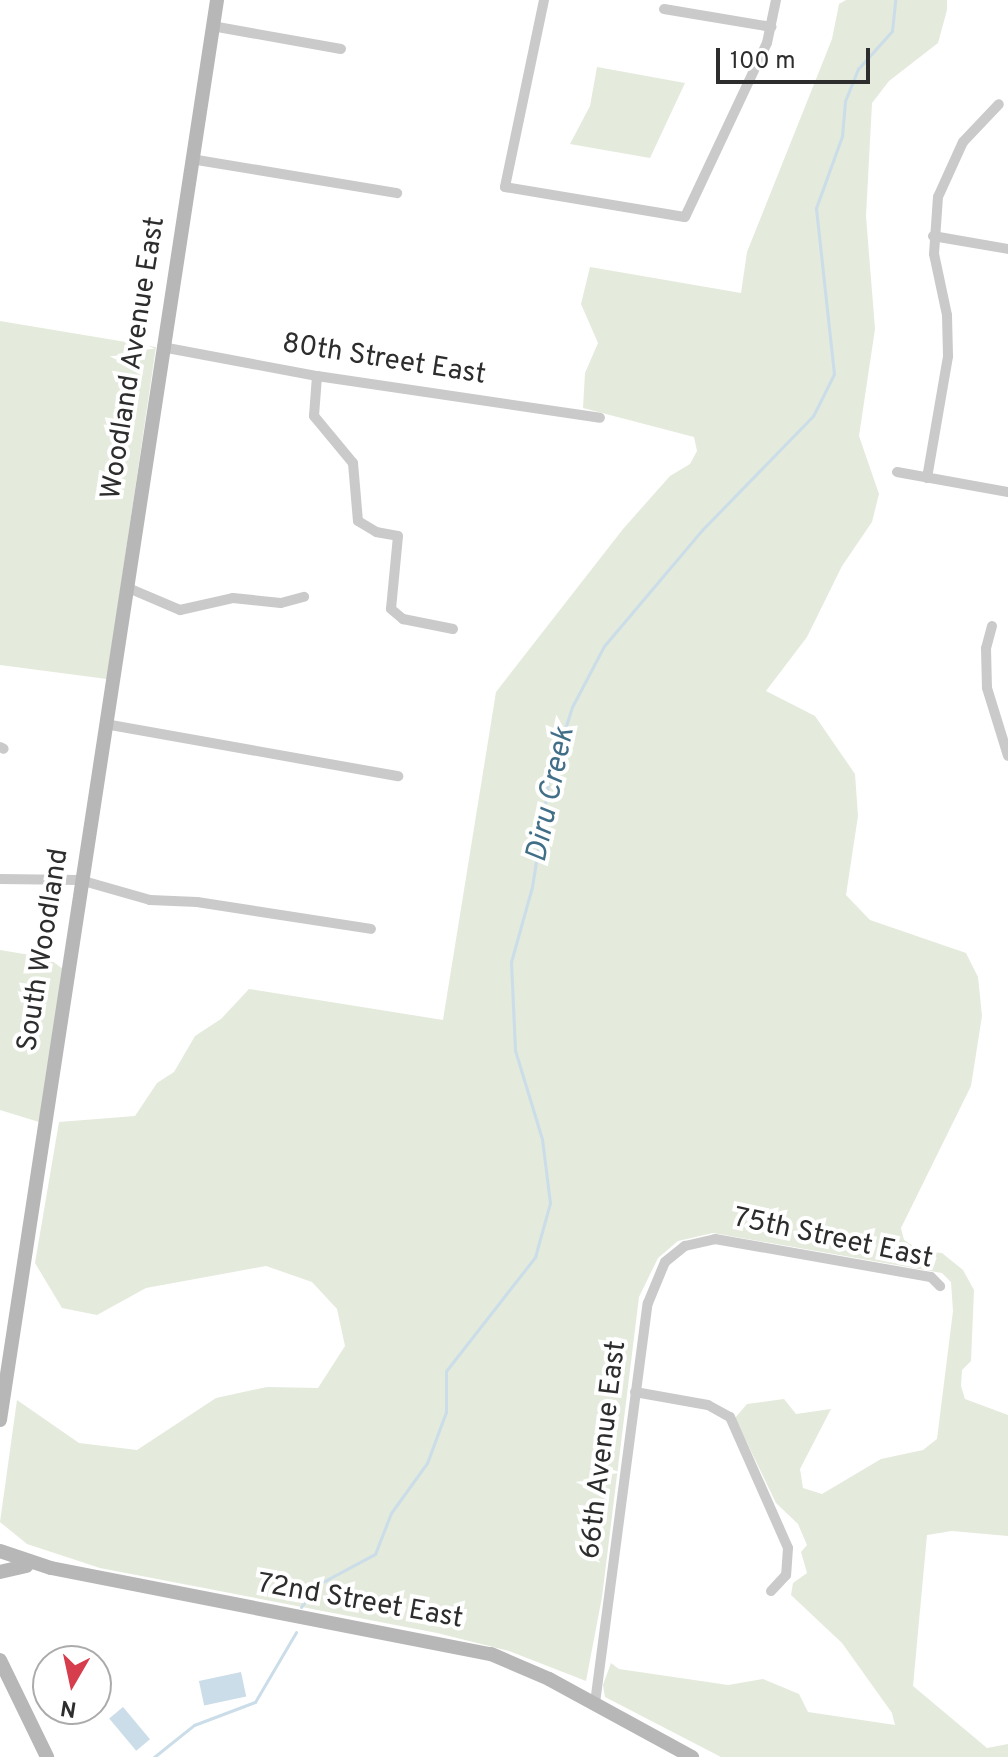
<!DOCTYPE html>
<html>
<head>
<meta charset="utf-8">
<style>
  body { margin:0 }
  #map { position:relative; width:1008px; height:1757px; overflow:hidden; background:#fff; font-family:Overpass,sans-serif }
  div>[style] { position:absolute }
  .green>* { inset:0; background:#e4eadc }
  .water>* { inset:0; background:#cadde8; transform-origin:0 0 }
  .stream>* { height:3px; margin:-1.5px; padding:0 1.5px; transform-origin:1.5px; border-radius:1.5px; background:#cadde8 }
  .street>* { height:10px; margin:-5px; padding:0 5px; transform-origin:5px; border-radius:5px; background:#cacaca }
  .secondary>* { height:14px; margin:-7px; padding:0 7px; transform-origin:7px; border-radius:7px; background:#b7b7b7 }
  span { translate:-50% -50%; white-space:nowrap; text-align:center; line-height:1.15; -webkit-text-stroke:8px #fff; paint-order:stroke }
  .street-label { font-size:28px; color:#2d2d2d }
  .water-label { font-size:30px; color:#426f88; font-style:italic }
  .north { position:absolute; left:32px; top:1645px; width:80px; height:80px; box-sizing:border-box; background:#fff; border:2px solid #ababab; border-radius:50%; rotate:189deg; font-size:22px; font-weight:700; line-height:32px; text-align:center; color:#2d2d2d }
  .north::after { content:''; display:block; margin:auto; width:28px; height:36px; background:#d63d4d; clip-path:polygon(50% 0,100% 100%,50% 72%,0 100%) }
  .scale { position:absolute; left:716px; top:48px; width:154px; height:36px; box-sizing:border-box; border:4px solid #2d2d2d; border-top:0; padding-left:10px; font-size:24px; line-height:28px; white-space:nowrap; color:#2d2d2d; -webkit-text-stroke:6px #fff; paint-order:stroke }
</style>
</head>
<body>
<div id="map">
  <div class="green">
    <div style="clip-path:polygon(846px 0,947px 0,947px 10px,938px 43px,889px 81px,872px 103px,866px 216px,875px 329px,859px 436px,879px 494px,872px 522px,842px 566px,807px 637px,766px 691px,815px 716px,855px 774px,858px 816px,846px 895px,870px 920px,966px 953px,978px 977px,982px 1016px,971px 1086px,901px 1228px,904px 1240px,921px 1251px,942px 1253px,963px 1270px,974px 1290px,971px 1361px,962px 1370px,961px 1386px,965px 1399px,1008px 1415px,1008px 1536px,952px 1531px,927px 1535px,913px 1686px,987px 1748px,1008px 1744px,1008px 1757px,721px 1757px,605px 1697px,603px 1685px,611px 1663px,619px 1669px,728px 1685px,763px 1679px,799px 1694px,808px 1712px,895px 1725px,892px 1713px,842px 1643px,791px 1595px,793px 1583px,807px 1573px,801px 1552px,807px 1545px,798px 1524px,776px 1503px,735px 1418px,747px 1404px,784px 1399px,796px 1414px,831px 1409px,800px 1469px,803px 1488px,822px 1494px,881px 1459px,923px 1450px,937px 1439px,953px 1311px,951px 1282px,942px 1273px,713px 1233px,678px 1241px,658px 1258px,639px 1297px,602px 1597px,586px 1681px,509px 1651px,437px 1633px,100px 1568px,27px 1544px,0 1522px,17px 1400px,79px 1443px,137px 1450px,216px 1398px,267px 1387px,318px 1388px,345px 1346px,337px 1309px,312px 1282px,266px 1266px,146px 1288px,97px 1315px,62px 1308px,35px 1263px,59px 1122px,135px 1116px,157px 1083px,174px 1072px,195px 1036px,221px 1019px,249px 989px,443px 1020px,496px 692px,623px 529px,670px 476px,690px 464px,697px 451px,694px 437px,583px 408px,585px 373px,598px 343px,581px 304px,590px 267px,741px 293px,747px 252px,832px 39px,839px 4px)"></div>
    <div style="clip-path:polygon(597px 67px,685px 83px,650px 158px,570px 144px,590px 106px)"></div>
    <div style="clip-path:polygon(0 321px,156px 347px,107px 679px,0 665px)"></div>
    <div style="clip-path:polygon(0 950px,48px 958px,63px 969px,39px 1122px,0 1110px)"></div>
  </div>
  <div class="water">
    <div style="left:241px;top:1672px;width:25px;height:43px;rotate:78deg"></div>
    <div style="left:123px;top:1707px;width:42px;height:18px;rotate:50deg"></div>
  </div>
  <div class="stream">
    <div style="left:301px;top:1607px;width:27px;rotate:-54deg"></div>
    <div style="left:317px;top:1585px;width:66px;rotate:-28.1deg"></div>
    <div style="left:375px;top:1554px;width:44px;rotate:-68.7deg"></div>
    <div style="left:391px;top:1513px;width:62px;rotate:-54.2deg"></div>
    <div style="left:427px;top:1463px;width:54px;rotate:-69.6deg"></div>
    <div style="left:446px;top:1412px;width:41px;rotate:-90deg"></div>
    <div style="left:446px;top:1371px;width:145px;rotate:-52deg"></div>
    <div style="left:535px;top:1257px;width:56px;rotate:-74.5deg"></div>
    <div style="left:550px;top:1203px;width:64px;rotate:-97.1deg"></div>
    <div style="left:542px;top:1139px;width:93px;rotate:-106.9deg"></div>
    <div style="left:515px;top:1050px;width:88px;rotate:-92.6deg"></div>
    <div style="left:511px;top:962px;width:78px;rotate:-74.4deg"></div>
    <div style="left:532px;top:887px;width:109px;rotate:-81.1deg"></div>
    <div style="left:549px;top:779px;width:76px;rotate:-72.3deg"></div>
    <div style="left:572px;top:707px;width:69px;rotate:-62.3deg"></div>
    <div style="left:604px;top:646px;width:152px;rotate:-49.8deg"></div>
    <div style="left:702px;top:530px;width:159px;rotate:-45.8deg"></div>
    <div style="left:813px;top:416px;width:47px;rotate:-63.4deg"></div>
    <div style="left:834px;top:374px;width:167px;rotate:-96.2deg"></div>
    <div style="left:816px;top:208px;width:77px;rotate:-70.1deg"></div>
    <div style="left:842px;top:136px;width:35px;rotate:-85deg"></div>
    <div style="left:845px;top:101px;width:35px;rotate:-68deg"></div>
    <div style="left:858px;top:69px;width:51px;rotate:-48.2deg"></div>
    <div style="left:892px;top:31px;width:31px;rotate:-84deg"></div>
    <div style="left:154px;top:1757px;width:51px;rotate:-38.7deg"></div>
    <div style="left:194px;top:1725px;width:65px;rotate:-20.7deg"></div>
    <div style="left:255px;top:1702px;width:81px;rotate:-59.6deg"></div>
  </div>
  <div class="street">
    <div style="left:544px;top:0;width:191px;rotate:101.8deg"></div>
    <div style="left:505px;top:187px;width:182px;rotate:9.5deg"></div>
    <div style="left:685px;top:217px;width:192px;rotate:-64.8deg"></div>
    <div style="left:767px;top:43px;width:44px;rotate:-78.2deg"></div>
    <div style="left:664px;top:9px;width:109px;rotate:9.5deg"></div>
    <div style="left:212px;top:26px;width:131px;rotate:10.1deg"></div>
    <div style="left:191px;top:159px;width:209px;rotate:9.4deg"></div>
    <div style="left:933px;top:236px;width:76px;rotate:9.8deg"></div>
    <div style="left:162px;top:347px;width:158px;rotate:10.6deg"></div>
    <div style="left:317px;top:376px;width:286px;rotate:8.4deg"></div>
    <div style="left:317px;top:376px;width:40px;rotate:94.3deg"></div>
    <div style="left:314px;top:416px;width:61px;rotate:50.3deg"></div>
    <div style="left:353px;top:463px;width:58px;rotate:85.1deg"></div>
    <div style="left:358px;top:521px;width:21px;rotate:31deg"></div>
    <div style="left:376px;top:532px;width:22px;rotate:10deg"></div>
    <div style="left:398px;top:536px;width:73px;rotate:95.5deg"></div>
    <div style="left:391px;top:609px;width:16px;rotate:40deg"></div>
    <div style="left:403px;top:619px;width:51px;rotate:11.3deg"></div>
    <div style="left:897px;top:472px;width:113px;rotate:10.2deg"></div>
    <div style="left:927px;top:478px;width:124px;rotate:-80.2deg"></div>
    <div style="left:948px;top:356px;width:41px;rotate:-91.4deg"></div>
    <div style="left:947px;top:315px;width:62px;rotate:-102deg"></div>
    <div style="left:934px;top:254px;width:57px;rotate:-86deg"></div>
    <div style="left:938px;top:197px;width:60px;rotate:-65.6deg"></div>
    <div style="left:963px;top:142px;width:52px;rotate:-46.5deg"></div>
    <div style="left:126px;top:587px;width:59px;rotate:23.1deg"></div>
    <div style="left:180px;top:610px;width:54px;rotate:-12.8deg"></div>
    <div style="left:233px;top:598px;width:48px;rotate:5.9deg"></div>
    <div style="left:281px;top:603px;width:24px;rotate:-15deg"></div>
    <div style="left:992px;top:626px;width:23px;rotate:105deg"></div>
    <div style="left:986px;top:648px;width:40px;rotate:88.6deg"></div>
    <div style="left:987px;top:688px;width:71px;rotate:72.8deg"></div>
    <div style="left:105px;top:724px;width:298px;rotate:10.1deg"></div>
    <div style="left:0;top:747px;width:4px;rotate:27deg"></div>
    <div style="left:0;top:879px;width:80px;rotate:0.7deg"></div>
    <div style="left:80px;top:880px;width:73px;rotate:15.9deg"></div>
    <div style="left:150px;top:900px;width:47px;rotate:2.4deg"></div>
    <div style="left:197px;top:902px;width:176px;rotate:8.8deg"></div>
    <div style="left:635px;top:1392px;width:74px;rotate:10.1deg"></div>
    <div style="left:708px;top:1405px;width:25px;rotate:29deg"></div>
    <div style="left:730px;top:1417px;width:143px;rotate:66.1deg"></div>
    <div style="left:788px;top:1548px;width:27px;rotate:94deg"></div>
    <div style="left:786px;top:1575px;width:22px;rotate:133deg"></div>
    <div style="left:595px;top:1703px;width:403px;rotate:-82.5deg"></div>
    <div style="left:648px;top:1303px;width:44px;rotate:-67.5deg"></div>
    <div style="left:665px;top:1262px;width:26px;rotate:-39deg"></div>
    <div style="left:685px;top:1246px;width:31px;rotate:-13deg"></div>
    <div style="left:715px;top:1239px;width:219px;rotate:10deg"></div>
    <div style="left:931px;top:1277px;width:13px;rotate:45deg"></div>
  </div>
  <div class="secondary">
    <div style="left:0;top:1420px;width:1436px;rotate:-81.31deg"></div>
    <div style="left:0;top:1551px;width:54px;rotate:18.4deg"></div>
    <div style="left:51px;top:1568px;width:448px;rotate:11.1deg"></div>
    <div style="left:491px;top:1654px;width:63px;rotate:23.3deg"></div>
    <div style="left:549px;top:1679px;width:163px;rotate:28.6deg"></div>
    <div style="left:0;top:1572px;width:27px;rotate:-13deg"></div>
    <div style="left:0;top:1660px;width:108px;rotate:64.1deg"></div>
  </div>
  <div class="street-label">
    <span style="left:134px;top:358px;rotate:-81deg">Woodland Avenue East</span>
    <span style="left:384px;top:360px;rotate:9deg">80th Street East</span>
    <span style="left:44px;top:950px;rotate:-81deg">South Woodland</span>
    <span style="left:833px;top:1239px;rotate:12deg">75th Street East</span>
    <span style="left:604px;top:1450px;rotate:-83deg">66th Avenue East</span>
    <span style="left:360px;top:1602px;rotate:10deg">72nd Street East</span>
  </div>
  <div class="water-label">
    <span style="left:552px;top:795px;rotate:-78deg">Diru Creek</span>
  </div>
  <div class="north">N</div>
  <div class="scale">100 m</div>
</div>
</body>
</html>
